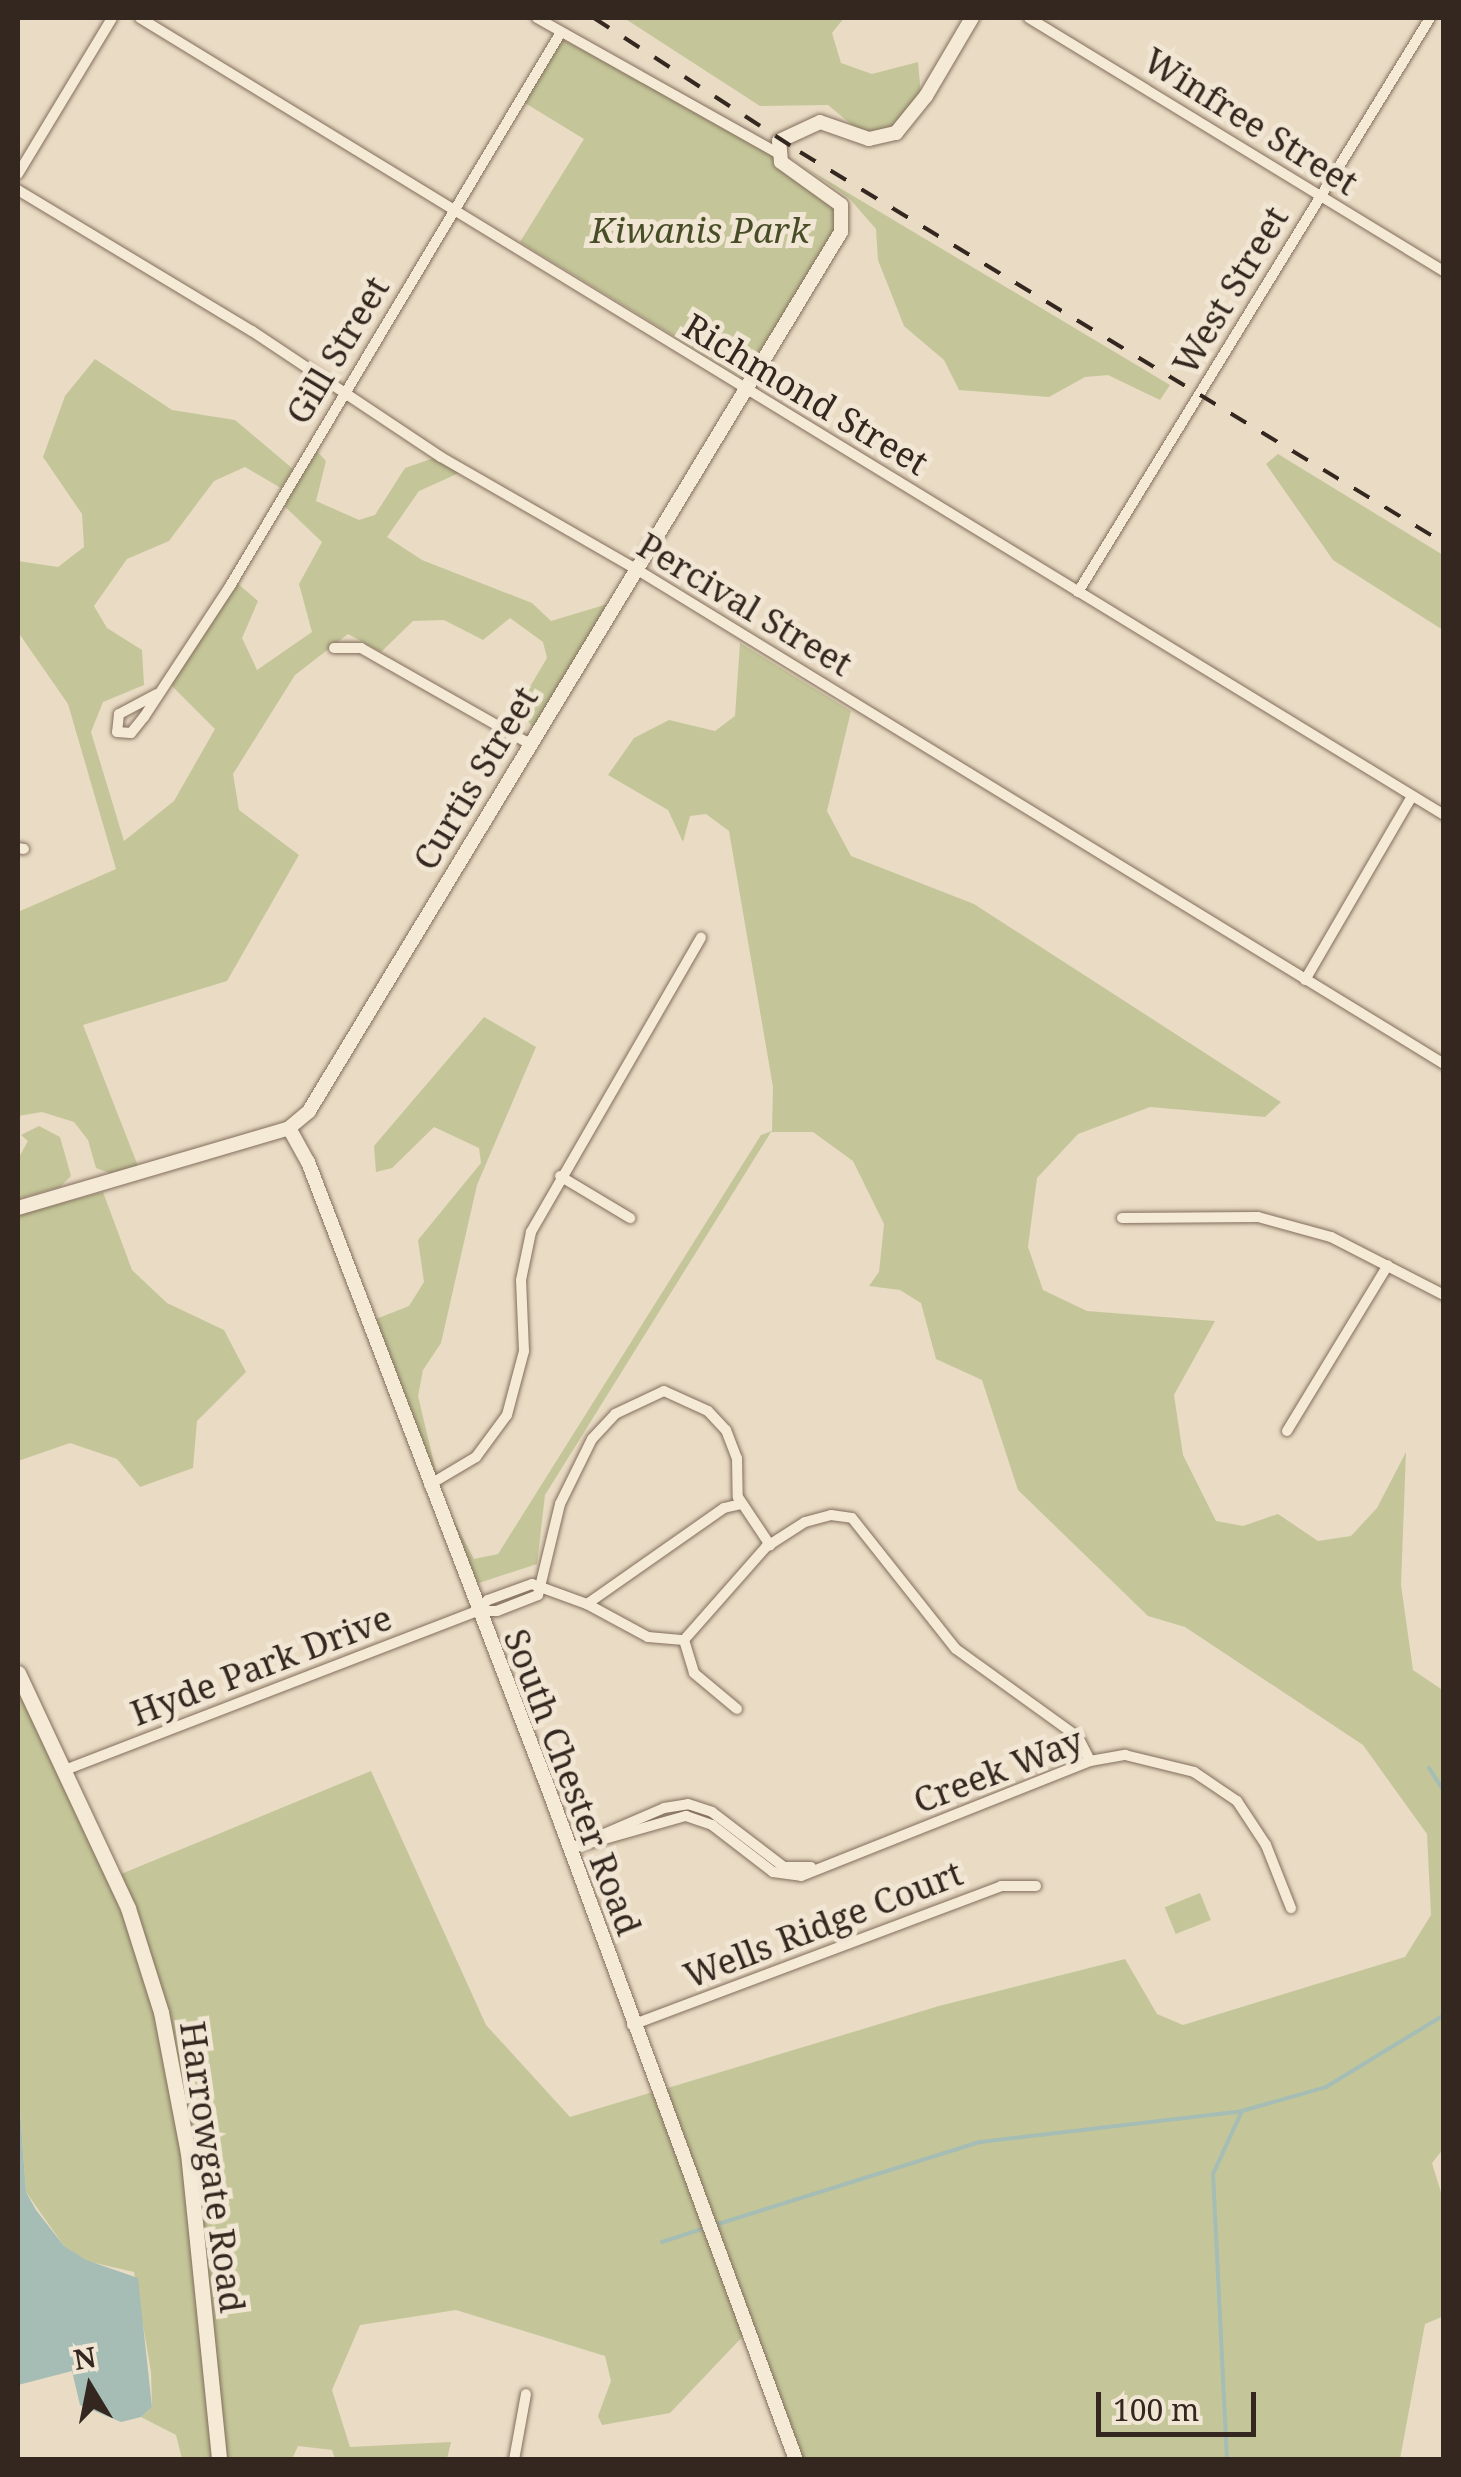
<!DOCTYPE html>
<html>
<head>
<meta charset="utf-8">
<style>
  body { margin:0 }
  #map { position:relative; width:1461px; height:2477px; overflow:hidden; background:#e9dbc4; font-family:"Noto Serif",serif }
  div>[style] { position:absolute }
  .green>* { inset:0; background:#c4c699; transform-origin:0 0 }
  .water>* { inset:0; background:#a5bdb4 }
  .stream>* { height:4px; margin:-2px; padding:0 2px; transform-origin:2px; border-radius:2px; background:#a5bdb4 }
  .roads { filter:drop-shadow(0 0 2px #826e5c) drop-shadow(0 0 2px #826e5c) }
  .minor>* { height:10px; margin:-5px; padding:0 5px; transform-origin:5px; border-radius:5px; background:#f5ead6 }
  .tertiary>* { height:14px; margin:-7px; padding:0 7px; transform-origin:7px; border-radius:7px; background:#f5ead6 }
  .secondary>* { height:15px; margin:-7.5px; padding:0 7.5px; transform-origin:7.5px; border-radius:7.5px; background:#f5ead6 }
  .rail>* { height:4px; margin-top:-2px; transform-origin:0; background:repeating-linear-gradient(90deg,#33271f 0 18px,transparent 0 36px) }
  span { translate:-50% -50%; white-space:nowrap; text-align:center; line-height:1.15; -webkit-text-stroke:10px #f1e6d3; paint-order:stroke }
  .street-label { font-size:35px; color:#33271f }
  .park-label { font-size:35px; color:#474e27; font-style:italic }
  .frame { position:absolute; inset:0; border:20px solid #33271f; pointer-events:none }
  .north { position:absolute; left:40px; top:2337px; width:100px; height:100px; -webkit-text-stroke:8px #f1e6d3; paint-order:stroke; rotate:350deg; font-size:28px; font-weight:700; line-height:40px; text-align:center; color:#33271f }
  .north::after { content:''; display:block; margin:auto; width:35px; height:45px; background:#33271f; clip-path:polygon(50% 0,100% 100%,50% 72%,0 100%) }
  .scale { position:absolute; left:1096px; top:2392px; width:160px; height:45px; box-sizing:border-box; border:5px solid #33271f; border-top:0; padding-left:12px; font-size:30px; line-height:35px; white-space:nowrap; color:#33271f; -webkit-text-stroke:8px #f1e6d3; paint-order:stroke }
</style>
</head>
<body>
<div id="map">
  <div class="green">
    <div style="clip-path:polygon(624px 18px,844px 18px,832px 33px,841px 63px,872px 74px,918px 62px,921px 95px,893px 130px,876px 135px,857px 129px,828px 105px,760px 106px)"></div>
    <div style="clip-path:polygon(558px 37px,776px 152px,841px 205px,846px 222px,743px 378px,520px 242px,584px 139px,520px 100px)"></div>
    <div style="clip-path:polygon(803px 166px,1170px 385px,1160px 400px,1108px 375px,1085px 377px,1049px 397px,959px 390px,944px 360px,904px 326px,878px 260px,876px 229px,849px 198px)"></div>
    <div style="clip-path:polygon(95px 359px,172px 410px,235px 420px,293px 469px,281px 488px,245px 467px,214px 481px,169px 541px,127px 559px,94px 606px,107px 628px,142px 650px,144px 685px,103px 702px,91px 732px,124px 841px,174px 801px,215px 729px,171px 685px,237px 583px,258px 601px,242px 638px,257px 670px,312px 632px,299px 584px,322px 542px,281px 503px,314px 448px,326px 461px,316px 501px,359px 520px,375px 515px,405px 468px,434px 458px,459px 473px,419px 491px,387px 537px,422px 560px,532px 603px,551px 621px,611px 603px,533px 728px,518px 707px,547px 658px,543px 642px,510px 618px,483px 640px,444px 620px,413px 621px,381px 652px,348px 634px,295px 675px,233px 774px,239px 810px,299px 855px,227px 981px,83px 1025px,138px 1166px,112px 1174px,96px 1168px,88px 1140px,74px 1122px,42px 1112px,18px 1116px,18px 912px,116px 869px,68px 704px,18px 632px,18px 561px,58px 567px,84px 547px,82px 514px,43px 457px,65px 396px)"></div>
    <div style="clip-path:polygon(1278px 454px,1443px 555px,1443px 630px,1333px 560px,1266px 464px)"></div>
    <div style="clip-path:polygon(740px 643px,851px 711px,827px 811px,851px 856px,974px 904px,1281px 1102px,1265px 1117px,1150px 1107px,1078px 1134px,1037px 1178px,1028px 1247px,1043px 1290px,1087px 1311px,1215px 1321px,1174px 1395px,1183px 1455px,1216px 1521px,1243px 1526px,1278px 1514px,1318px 1541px,1351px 1536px,1377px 1508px,1406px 1452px,1401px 1585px,1413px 1670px,1444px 1691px,1444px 2148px,1432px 2163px,1443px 2199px,1444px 2316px,1425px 2324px,1400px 2459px,803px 2459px,716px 2235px,747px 2332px,670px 2413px,602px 2425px,598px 2416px,611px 2381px,605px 2356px,456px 2310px,360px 2325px,332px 2390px,350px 2447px,451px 2442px,447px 2459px,335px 2459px,332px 2450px,298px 2446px,292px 2459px,227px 2459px,186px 2111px,137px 1914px,121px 1874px,371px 1771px,486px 2025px,570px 2117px,653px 2092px,686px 2176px,661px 2090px,939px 2006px,1125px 1959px,1157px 2014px,1183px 2025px,1405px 1957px,1431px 1915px,1427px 1834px,1363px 1745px,1185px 1627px,1148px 1616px,1018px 1490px,982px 1380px,936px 1359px,921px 1303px,900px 1290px,869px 1286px,879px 1272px,884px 1224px,853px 1161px,813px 1132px,771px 1132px,545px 1495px,537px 1564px,473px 1585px,450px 1513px,474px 1559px,498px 1554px,761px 1135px,772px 1131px,773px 1087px,729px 831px,706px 814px,690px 816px,683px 842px,668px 810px,608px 775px,634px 738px,669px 720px,715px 731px,735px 716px)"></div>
    <div style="clip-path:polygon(484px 1017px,536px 1047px,477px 1185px,441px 1343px,423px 1370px,418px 1396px,439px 1484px,371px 1321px,409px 1306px,424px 1282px,418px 1240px,481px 1163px,479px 1148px,434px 1127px,392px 1168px,376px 1172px,374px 1146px)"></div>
    <div style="clip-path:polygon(39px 1126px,60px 1137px,71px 1176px,60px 1187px,18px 1199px,18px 1159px,28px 1141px,21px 1135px)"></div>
    <div style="clip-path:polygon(103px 1192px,132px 1270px,167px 1303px,224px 1330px,246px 1372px,197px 1421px,193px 1468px,140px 1487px,117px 1459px,70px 1443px,18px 1461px,18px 1215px)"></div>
    <div style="clip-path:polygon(18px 1674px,107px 1860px,166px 2034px,219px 2459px,182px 2459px,176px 2435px,141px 2417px,152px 2407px,151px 2372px,134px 2272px,86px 2261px,64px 2246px,26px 2192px,18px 2083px)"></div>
    <div style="left:1200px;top:1893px;width:29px;height:38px;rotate:68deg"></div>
  </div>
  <div class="water">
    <div style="clip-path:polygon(18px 2083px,26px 2192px,36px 2210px,64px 2246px,86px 2260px,138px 2278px,152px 2407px,141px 2417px,121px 2422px,80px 2405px,72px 2371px,18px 2385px)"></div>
  </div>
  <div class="stream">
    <div style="left:1429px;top:1768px;width:27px;rotate:57deg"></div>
    <div style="left:718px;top:2224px;width:275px;rotate:-17.4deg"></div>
    <div style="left:980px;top:2142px;width:264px;rotate:-6.7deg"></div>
    <div style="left:1242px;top:2111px;width:87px;rotate:-15.9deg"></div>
    <div style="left:1326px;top:2087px;width:138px;rotate:-31.4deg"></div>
    <div style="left:662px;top:2242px;width:40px;rotate:-18deg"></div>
    <div style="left:1227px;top:2460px;width:286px;rotate:-92.8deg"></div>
    <div style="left:1213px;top:2174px;width:69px;rotate:-65.3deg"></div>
  </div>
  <div class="roads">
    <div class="minor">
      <div style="left:140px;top:18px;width:1528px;rotate:31.43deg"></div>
      <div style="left:537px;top:18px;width:274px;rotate:29.3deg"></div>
      <div style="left:1029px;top:18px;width:486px;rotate:31.4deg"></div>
      <div style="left:18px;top:174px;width:182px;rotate:-58.9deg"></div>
      <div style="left:18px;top:190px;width:273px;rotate:31.1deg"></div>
      <div style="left:252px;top:331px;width:227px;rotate:33.7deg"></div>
      <div style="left:441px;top:457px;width:225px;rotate:29.9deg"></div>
      <div style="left:636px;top:569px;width:948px;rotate:31.49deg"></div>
      <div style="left:1078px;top:592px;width:673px;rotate:-58.48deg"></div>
      <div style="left:334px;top:648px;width:27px"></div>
      <div style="left:361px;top:648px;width:194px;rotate:29.6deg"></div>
      <div style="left:157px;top:694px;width:43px;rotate:152.2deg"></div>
      <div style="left:119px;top:714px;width:18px;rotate:96deg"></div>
      <div style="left:117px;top:732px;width:14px;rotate:4deg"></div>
      <div style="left:131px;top:733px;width:21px;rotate:-51deg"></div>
      <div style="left:144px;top:717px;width:157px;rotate:-56.7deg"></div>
      <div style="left:230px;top:586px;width:645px;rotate:-59.14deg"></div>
      <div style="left:18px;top:848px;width:6px;rotate:9deg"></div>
      <div style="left:1305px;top:980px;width:213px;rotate:-59.8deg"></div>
      <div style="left:560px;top:1176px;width:82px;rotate:31deg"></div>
      <div style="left:1122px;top:1218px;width:136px;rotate:-0.4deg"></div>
      <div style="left:1258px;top:1217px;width:76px;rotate:15.3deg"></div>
      <div style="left:1331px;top:1237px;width:127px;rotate:27.2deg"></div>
      <div style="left:1287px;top:1431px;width:194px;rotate:-58.7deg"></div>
      <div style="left:429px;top:1485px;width:55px;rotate:-30.8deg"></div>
      <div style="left:476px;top:1457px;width:52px;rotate:-53.6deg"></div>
      <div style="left:507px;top:1415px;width:66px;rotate:-75.1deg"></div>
      <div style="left:524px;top:1351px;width:71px;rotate:-92.4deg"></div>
      <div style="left:521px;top:1280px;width:49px;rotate:-78.2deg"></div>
      <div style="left:531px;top:1232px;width:340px;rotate:-60deg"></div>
      <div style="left:587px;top:1604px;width:69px;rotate:28.4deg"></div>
      <div style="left:648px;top:1637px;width:36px;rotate:5deg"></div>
      <div style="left:684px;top:1640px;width:124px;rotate:-48.6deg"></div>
      <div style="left:766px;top:1547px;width:46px;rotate:-32.7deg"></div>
      <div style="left:805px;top:1522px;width:27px;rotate:-15deg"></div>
      <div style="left:831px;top:1515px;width:21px;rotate:8deg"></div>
      <div style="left:852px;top:1518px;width:167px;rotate:51.6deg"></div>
      <div style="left:956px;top:1649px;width:150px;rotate:35.8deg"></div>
      <div style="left:1078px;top:1737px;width:27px;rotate:63deg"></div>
      <div style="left:476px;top:1611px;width:16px;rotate:-43deg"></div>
      <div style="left:488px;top:1600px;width:47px;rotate:-20deg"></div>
      <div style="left:532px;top:1584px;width:59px;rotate:20deg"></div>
      <div style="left:587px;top:1604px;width:167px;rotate:-35deg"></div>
      <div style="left:724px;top:1508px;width:17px;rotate:-13deg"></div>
      <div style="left:684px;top:1640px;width:34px;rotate:73deg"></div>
      <div style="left:694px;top:1673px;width:56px;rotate:39.9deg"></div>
      <div style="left:65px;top:1770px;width:441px;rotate:-21.1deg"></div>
      <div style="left:476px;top:1611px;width:21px"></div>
      <div style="left:497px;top:1611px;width:44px;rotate:-21.3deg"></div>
      <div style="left:538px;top:1595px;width:94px;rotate:-76.4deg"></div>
      <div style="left:560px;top:1504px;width:72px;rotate:-63.8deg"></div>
      <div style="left:592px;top:1439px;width:34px;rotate:-47deg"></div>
      <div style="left:615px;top:1414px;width:54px;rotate:-25.1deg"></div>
      <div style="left:664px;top:1391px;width:48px;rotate:24.4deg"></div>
      <div style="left:708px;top:1411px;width:26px;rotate:47deg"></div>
      <div style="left:726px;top:1430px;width:30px;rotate:69deg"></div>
      <div style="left:737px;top:1458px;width:39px;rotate:89deg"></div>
      <div style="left:738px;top:1497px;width:58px;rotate:56.3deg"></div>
      <div style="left:569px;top:1849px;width:122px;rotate:-15.8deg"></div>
      <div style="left:686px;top:1816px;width:28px;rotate:19deg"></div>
      <div style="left:712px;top:1825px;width:77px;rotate:37.6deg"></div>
      <div style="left:773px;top:1872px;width:28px;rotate:8deg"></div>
      <div style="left:801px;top:1876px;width:311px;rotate:-21.7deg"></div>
      <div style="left:1090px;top:1761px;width:36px;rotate:-10deg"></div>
      <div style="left:1125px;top:1755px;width:71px;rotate:13.8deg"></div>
      <div style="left:1194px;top:1772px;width:52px;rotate:34deg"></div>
      <div style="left:1237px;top:1801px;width:53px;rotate:56.6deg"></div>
      <div style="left:1266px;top:1845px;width:68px;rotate:68.4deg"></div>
      <div style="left:569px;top:1849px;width:103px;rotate:-23.3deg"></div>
      <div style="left:664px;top:1808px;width:24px;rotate:-9deg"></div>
      <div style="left:688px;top:1804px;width:25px;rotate:18deg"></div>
      <div style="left:712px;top:1812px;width:91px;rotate:37.4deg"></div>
      <div style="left:784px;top:1867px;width:27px"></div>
      <div style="left:632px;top:2025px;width:394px;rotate:-20.6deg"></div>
      <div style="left:1001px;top:1886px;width:35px"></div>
      <div style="left:514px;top:2460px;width:67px;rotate:-79.7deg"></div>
    </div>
    <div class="tertiary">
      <div style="left:289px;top:1128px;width:39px;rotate:61deg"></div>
      <div style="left:308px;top:1162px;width:670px;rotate:69.02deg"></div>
      <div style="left:548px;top:1788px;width:716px;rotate:69.74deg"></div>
      <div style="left:18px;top:1208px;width:283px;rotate:-16.4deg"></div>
      <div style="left:289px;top:1128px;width:26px;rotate:-40deg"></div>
      <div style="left:309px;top:1111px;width:1027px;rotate:-58.82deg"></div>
      <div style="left:841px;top:232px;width:27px;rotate:-90deg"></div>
      <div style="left:841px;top:205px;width:74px;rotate:-144.4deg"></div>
      <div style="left:781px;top:162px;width:21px;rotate:-95deg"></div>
      <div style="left:779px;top:141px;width:45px;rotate:-24.9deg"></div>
      <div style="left:820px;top:122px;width:52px;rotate:19.1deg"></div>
      <div style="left:869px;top:139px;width:28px;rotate:-13deg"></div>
      <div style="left:896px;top:133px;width:48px;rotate:-51deg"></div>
      <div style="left:926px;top:96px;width:91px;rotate:-59.5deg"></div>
    </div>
    <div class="secondary">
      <div style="left:18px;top:1673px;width:259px;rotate:64.9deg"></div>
      <div style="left:128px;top:1908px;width:109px;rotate:72.4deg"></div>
      <div style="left:161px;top:2012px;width:144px;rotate:79.2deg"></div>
      <div style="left:188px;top:2153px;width:309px;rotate:84.2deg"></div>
    </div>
  </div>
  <div class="rail">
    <div style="left:594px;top:18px;width:246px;rotate:33deg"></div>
    <div style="left:800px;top:152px;width:753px;rotate:31.26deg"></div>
  </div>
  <div class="street-label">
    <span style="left:1251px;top:121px;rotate:32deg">Winfree Street</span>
    <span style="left:1230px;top:290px;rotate:-59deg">West Street</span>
    <span style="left:337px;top:350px;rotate:-59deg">Gill Street</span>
    <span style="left:806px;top:394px;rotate:31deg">Richmond Street</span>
    <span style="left:745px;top:604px;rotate:31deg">Percival Street</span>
    <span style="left:475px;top:778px;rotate:-59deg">Curtis Street</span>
    <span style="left:261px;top:1665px;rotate:-21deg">Hyde Park Drive</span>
    <span style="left:998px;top:1770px;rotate:-21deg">Creek Way</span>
    <span style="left:573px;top:1782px;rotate:69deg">South Chester Road</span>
    <span style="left:823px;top:1924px;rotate:-21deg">Wells Ridge Court</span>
    <span style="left:213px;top:2167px;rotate:82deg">Harrowgate Road</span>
  </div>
  <div class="park-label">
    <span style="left:700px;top:230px">Kiwanis Park</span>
  </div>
  <div class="frame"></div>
  <div class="north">N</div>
  <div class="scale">100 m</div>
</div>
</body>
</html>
